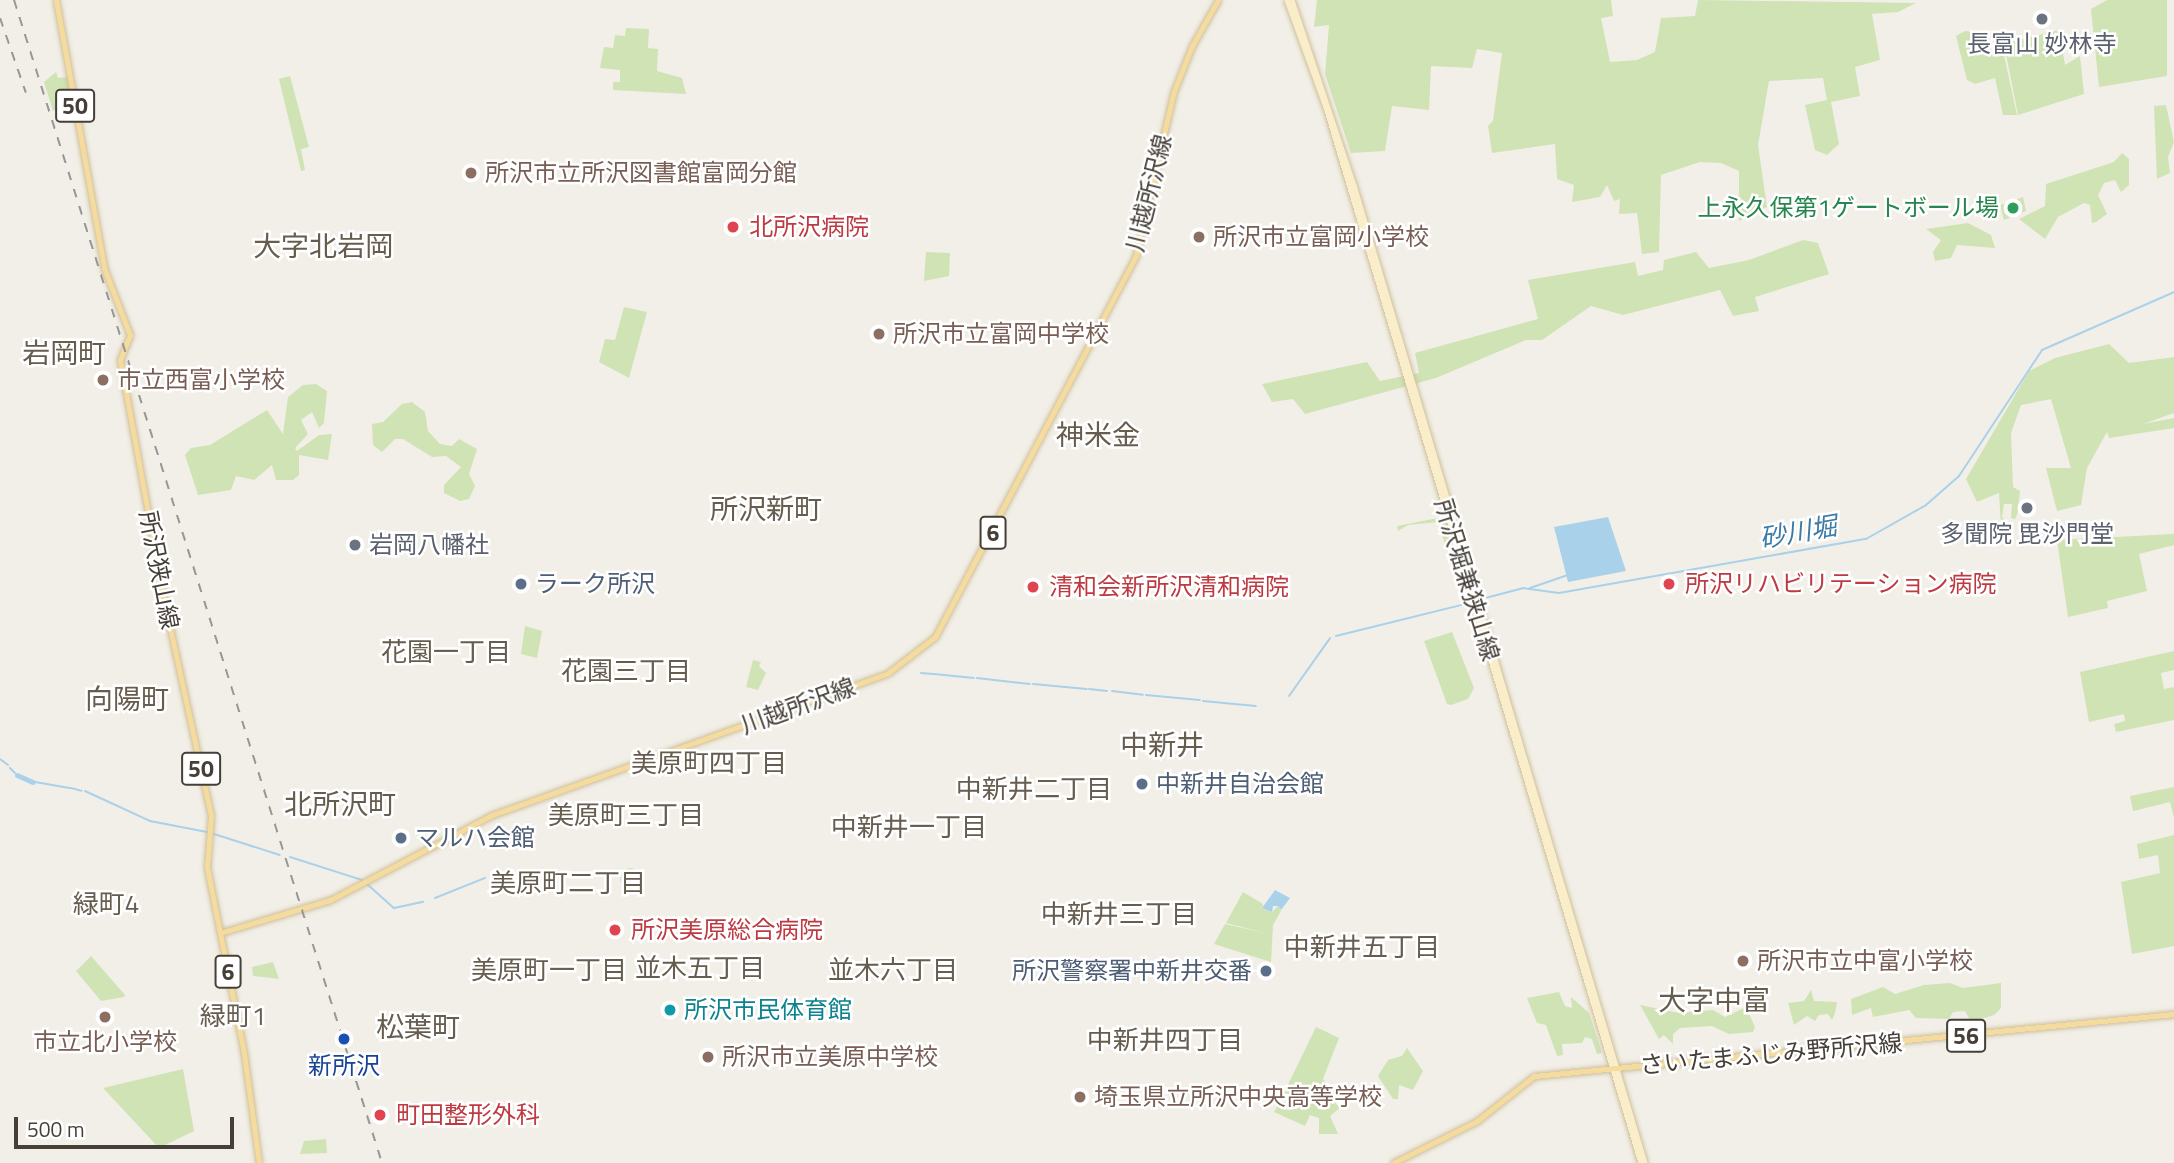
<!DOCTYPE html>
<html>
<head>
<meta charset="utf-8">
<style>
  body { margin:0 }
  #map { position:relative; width:2174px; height:1163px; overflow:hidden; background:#f2efe8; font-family:"Titillium Web","Noto Sans JP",sans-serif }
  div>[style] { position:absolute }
  .green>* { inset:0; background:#cfe3b4 }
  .round { border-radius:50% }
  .water>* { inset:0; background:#a9d1ea }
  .stream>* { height:2px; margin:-1px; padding:0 1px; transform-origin:1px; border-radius:1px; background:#a9d1ea }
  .river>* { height:5px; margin:-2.5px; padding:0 2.5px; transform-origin:2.5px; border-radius:2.5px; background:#a9d1ea }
  .roads { filter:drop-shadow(0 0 2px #cec09b) drop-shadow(0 0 2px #cec09b) }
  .secondary>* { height:4.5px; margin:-2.25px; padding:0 2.25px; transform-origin:2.25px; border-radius:2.25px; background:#faedca }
  .primary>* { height:5px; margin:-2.5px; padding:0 2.5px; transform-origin:2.5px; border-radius:2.5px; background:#f5db9e }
  .rail>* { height:2px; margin-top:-1px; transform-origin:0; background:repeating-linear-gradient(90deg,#969696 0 9px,transparent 0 18px) }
  .dots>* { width:19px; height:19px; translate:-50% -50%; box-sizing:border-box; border:4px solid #fff; border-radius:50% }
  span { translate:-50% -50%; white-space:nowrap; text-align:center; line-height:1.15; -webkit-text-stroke:5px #fff; paint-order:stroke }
  .shield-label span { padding:2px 5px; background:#fff; border:2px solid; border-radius:5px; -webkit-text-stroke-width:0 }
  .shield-label { font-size:23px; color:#453f37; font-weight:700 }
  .worship-label { font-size:24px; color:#5b616d }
  .left { translate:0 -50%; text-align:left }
  .education-label { font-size:24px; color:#785e54 }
  .street-label { font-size:24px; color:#453f37 }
  .leisure-label { font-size:24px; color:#27864d }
  .right { translate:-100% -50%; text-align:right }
  .health-label { font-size:24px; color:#be3a42 }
  .service-label { font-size:24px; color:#4e5e75 }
  .culture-label { font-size:24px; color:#0d838f }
  .transit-label { font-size:24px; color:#164399 }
  .water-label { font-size:26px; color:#3a7ba7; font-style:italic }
  .neighbourhood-label { font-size:26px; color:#675d4f }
  .quarter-label { font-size:28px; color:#675d4f }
  .scale { position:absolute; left:14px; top:1117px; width:220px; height:32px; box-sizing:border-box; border:4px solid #453f37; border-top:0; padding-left:9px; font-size:21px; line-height:24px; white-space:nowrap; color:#453f37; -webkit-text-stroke:5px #fff; paint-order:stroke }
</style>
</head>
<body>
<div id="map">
  <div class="green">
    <div style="clip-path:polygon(1317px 0,1611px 0,1613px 16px,1601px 18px,1610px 62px,1637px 60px,1655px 52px,1661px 18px,1695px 16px,1698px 0,1916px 3px,1898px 12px,1872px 14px,1880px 60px,1855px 67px,1860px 96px,1831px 102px,1839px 144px,1827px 155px,1815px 150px,1805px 105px,1827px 100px,1823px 78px,1769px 81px,1758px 145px,1767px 207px,1739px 221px,1739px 171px,1721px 163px,1700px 162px,1661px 175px,1659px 252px,1642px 254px,1637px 213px,1619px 214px,1620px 199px,1614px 201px,1607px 185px,1600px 197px,1572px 202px,1574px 185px,1557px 179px,1555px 144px,1492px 153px,1488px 126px,1493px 121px,1502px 53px,1477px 49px,1472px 68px,1431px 66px,1429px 110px,1392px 106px,1385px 151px,1351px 153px,1325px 74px,1329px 25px,1314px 27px)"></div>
    <div style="clip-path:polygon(2107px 0,2167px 0,2167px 76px,2099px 87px,2091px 9px)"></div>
    <div style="clip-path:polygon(626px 28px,649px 29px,648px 48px,658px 49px,657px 71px,682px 78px,686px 94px,613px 90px,613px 82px,620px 82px,620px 70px,600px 68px,604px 47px,613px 48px,615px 35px,625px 36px)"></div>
    <div style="clip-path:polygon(2059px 30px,2065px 65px,2080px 56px,2084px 94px,2018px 115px,2004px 44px)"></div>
    <div style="clip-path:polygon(1965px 31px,1972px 32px,1977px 56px,2002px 46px,2017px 115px,2003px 115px,1995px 78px,1975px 84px,1967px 80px,1956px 36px)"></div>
    <div style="clip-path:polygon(56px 72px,58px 78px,68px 77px,72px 101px,53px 111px,44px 82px)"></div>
    <div style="clip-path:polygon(290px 76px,309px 147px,301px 149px,305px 170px,301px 171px,279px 79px)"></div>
    <div style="clip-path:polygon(2166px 105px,2174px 142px,2168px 157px,2170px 173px,2157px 179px,2154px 106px)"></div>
    <div style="clip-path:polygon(2122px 153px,2129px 159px,2129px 185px,2121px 192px,2115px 180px,2104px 183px,2098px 195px,2107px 214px,2096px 222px,2092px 223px,2090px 205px,2084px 203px,2058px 217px,2045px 239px,2019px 219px,2045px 206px,2046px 184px,2114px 162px)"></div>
    <div style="clip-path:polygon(2023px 197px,2026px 211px,2004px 220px,2000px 205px)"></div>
    <div style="clip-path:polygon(1968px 223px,1991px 235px,1995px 248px,1957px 245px,1951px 258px,1935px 261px,1933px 252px,1941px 240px,1926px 229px)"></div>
    <div style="clip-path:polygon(1803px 240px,1818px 243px,1829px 274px,1755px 297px,1759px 311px,1733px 316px,1720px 290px,1623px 315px,1591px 306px,1542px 340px,1526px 340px,1436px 378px,1305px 414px,1293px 399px,1272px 402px,1262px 384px,1367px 362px,1380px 381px,1419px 373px,1415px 353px,1538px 319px,1528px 280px,1635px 262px,1638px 276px,1663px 270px,1664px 260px,1696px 252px,1709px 268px,1749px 260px)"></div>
    <div style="clip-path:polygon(926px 252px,950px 253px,949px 276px,924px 281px)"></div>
    <div style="clip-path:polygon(624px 307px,647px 312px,629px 378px,599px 362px,605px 339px,615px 340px)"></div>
    <div style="clip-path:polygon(2109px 344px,2129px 363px,2174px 357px,2174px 413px,2143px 424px,2174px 418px,2174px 428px,2109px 438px,2107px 432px,2087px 468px,2081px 505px,2057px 511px,2046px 468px,2071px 468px,2051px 399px,2021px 405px,2011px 433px,2013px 487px,2020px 491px,2018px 512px,2015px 519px,2011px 518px,2012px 504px,2004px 504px,2002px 517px,2008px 524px,2001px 526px,1999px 493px,1977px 502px,1966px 479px,2029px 371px,2055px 358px)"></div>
    <div style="clip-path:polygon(316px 384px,327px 391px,324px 423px,319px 428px,312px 412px,301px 420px,308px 434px,295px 448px,297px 451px,319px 435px,332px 434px,328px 460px,299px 455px,299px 475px,293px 480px,276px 480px,272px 465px,254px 480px,236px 476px,231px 490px,198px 495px,185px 455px,191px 448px,210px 445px,267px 410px,283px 434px,288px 397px,303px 385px)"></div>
    <div style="clip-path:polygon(412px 402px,425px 412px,428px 431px,440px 444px,452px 446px,459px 439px,477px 449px,469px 474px,475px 486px,469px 499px,460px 501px,444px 493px,444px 485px,461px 467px,446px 456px,432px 457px,403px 439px,395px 439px,382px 452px,373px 445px,372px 424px,383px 422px,402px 404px)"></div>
    <div style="clip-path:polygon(1438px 518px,1447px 523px,1456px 556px,1449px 557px,1438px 522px,1408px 525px,1398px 531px,1397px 526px)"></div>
    <div style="clip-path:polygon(2174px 534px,2174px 545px,2139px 554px,2147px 591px,2107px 601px,2108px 608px,2068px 617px,2057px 540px)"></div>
    <div style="clip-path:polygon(525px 626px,542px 631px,537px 658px,521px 654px)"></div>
    <div style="clip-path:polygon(1452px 632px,1474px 688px,1468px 699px,1451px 705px,1447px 704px,1424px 641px)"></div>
    <div style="clip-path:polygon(2174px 651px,2174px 670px,2161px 673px,2164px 689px,2174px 687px,2174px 720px,2116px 732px,2114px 724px,2125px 721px,2124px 714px,2089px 722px,2080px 672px)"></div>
    <div style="clip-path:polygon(753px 660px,761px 662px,759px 666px,766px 673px,758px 690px,746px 687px)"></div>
    <div style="clip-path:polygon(2174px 787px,2174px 818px,2170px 802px,2133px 811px,2130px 796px)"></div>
    <div style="clip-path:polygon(2174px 835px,2174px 946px,2132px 954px,2121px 882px,2160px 873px,2158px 855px,2139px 859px,2137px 844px)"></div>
    <div class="round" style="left:620px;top:868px;width:20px;height:20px"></div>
    <div style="clip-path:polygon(1243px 892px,1263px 904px,1262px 908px,1272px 912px,1278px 906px,1281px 911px,1273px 925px,1271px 962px,1214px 944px,1225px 924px,1270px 934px,1226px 923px)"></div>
    <div style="clip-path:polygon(91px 956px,125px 995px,124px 997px,101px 1001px,76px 971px)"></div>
    <div style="clip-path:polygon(273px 962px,279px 979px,253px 976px,252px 967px)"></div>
    <div style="clip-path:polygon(1950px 983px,1963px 988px,2001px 983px,2001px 1008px,1994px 1015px,1971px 1022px,1965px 1011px,1953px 1012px,1949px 1019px,1916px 1018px,1909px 1010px,1873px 1017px,1871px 1008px,1852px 1015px,1851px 999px,1883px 987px,1895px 994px,1924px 985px)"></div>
    <div style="clip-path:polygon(1811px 990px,1814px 1001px,1837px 1002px,1835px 1013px,1832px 1020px,1828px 1014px,1819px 1015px,1815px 1021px,1807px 1016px,1794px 1025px,1788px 1003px,1804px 1001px)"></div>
    <div style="clip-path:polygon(1559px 992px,1565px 1006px,1572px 1008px,1571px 997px,1589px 1013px,1602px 1053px,1597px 1054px,1592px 1039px,1585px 1037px,1582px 1043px,1562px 1044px,1563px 1055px,1557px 1056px,1546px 1025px,1537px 1023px,1527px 998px)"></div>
    <div style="clip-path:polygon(1640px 1005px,1679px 1013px,1713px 1010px,1725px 1017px,1746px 1007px,1755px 1027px,1753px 1032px,1729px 1034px,1712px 1026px,1680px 1028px,1673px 1034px,1673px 1044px,1664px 1035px,1659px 1039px)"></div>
    <div style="clip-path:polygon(1316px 1027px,1339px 1038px,1323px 1079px,1341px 1107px,1330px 1116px,1338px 1134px,1319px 1134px,1319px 1118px,1310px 1115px,1305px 1126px,1274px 1112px,1279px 1103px,1294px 1109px,1296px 1104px,1283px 1095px)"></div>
    <div style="clip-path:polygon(1407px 1048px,1423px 1071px,1413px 1090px,1399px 1085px,1398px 1099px,1393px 1099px,1378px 1076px,1388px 1060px,1402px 1056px)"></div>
    <div style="clip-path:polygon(183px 1069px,194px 1131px,159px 1148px,103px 1088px)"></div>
    <div style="clip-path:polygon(326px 1139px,327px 1153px,300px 1154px,304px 1141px)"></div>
  </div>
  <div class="water">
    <div style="clip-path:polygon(1608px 517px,1626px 571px,1568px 582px,1554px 527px)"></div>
    <div style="clip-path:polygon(1275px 890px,1290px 898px,1281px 910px,1278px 906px,1273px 906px,1272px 912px,1262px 908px)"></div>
  </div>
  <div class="stream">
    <div style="left:1530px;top:588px;width:40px;rotate:-18.9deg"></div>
    <div style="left:1478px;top:600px;width:47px;rotate:-14.9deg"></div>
    <div style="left:1523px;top:588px;width:36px;rotate:8deg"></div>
    <div style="left:1559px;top:593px;width:312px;rotate:-10deg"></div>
    <div style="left:1866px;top:539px;width:69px;rotate:-29.5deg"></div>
    <div style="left:1926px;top:505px;width:44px;rotate:-41.3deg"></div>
    <div style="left:1959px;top:476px;width:151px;rotate:-56.6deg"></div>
    <div style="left:2042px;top:350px;width:144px;rotate:-23.7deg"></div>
    <div style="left:1336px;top:636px;width:141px;rotate:-13.9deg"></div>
    <div style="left:921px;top:673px;width:12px;rotate:5deg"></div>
    <div style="left:934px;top:674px;width:40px;rotate:5.7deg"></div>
    <div style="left:977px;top:678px;width:53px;rotate:6.5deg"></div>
    <div style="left:1033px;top:684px;width:54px;rotate:5.3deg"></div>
    <div style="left:1089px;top:689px;width:18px;rotate:6deg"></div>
    <div style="left:1112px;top:691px;width:31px;rotate:7deg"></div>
    <div style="left:1146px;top:695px;width:54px;rotate:5.3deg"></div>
    <div style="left:1289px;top:696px;width:71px;rotate:-54.7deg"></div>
    <div style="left:1203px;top:701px;width:53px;rotate:5.4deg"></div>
    <div style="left:0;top:759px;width:10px;rotate:37deg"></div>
    <div style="left:10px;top:768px;width:7px;rotate:45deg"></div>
    <div style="left:35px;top:782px;width:35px;rotate:10deg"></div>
    <div style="left:71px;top:788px;width:11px;rotate:15deg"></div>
    <div style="left:85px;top:791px;width:72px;rotate:24.8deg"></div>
    <div style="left:150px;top:821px;width:58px;rotate:10.9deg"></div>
    <div style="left:214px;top:834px;width:69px;rotate:17.7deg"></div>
    <div style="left:290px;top:857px;width:76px;rotate:17.7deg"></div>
    <div style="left:367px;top:884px;width:36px;rotate:42deg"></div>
    <div style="left:394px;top:908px;width:30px;rotate:-12deg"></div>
    <div style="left:435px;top:898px;width:54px;rotate:-21.8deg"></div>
  </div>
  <div class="river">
    <div style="left:17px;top:775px;width:17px;rotate:24deg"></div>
  </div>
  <div class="roads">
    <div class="secondary">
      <div style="left:1287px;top:0;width:114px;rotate:70deg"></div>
      <div style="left:1326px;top:107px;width:1102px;rotate:73.39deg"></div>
      <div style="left:1292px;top:0;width:195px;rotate:71.5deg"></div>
      <div style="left:1354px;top:185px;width:1020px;rotate:73.43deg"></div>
    </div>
    <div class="primary">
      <div style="left:56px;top:0;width:272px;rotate:79.8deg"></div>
      <div style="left:104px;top:268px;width:72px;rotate:68.8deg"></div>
      <div style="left:130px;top:335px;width:27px;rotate:112deg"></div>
      <div style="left:120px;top:360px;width:249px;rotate:79.6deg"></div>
      <div style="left:165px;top:605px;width:216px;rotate:77.7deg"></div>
      <div style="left:211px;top:816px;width:51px;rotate:94.5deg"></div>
      <div style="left:207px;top:867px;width:67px;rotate:78.9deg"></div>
      <div style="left:259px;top:1163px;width:111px;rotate:-97.8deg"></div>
      <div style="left:244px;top:1053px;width:122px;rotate:-101.3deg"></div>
      <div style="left:220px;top:933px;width:115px;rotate:-16.7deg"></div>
      <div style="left:330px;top:900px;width:183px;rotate:-27.7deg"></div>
      <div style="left:492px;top:815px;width:421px;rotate:-19.7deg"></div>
      <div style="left:888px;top:673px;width:59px;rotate:-37.5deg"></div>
      <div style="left:935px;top:637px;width:432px;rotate:-62.2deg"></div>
      <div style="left:1136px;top:255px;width:168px;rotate:-77deg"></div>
      <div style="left:1174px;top:91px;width:48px;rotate:-68.2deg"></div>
      <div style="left:1192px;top:46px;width:53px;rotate:-60.5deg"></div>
      <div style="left:1393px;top:1163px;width:94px;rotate:-26.6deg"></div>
      <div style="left:1477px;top:1121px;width:73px;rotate:-38.3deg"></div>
      <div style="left:1534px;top:1076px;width:643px;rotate:-5.53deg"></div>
    </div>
  </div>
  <div class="rail">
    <div style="left:14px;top:0;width:1220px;rotate:72.44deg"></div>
    <div style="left:0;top:18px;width:79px;rotate:70.9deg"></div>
  </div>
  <div class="dots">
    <div style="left:2042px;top:19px;background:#6b7280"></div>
    <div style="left:471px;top:173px;background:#8d6e63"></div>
    <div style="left:2013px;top:208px;background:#2e9e5b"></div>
    <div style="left:733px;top:227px;background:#e0444e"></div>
    <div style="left:1199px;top:237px;background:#8d6e63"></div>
    <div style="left:879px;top:334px;background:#8d6e63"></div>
    <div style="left:103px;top:380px;background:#8d6e63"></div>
    <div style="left:2027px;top:508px;background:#6b7280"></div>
    <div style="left:355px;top:545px;background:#6b7280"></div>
    <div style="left:521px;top:584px;background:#5c6f8a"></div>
    <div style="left:1669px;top:584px;background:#e0444e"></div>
    <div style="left:1033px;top:587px;background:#e0444e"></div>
    <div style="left:1142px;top:784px;background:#5c6f8a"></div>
    <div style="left:401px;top:838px;background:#5c6f8a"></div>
    <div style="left:615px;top:930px;background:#e0444e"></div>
    <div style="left:1743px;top:961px;background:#8d6e63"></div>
    <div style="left:1266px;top:971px;background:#5c6f8a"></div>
    <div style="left:670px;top:1010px;background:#0f9aa8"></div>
    <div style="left:105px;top:1017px;background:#8d6e63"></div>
    <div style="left:344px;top:1039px;background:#1a4fb4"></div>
    <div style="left:708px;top:1057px;background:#8d6e63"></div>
    <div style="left:1080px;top:1097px;background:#8d6e63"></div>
    <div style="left:380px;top:1115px;background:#e0444e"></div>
  </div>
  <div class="shield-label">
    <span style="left:75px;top:106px">50</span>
    <span style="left:993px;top:533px">6</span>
    <span style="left:201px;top:769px">50</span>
    <span style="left:228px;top:972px">6</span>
    <span style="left:1966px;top:1036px">56</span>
  </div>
  <div class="worship-label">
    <span style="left:2042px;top:44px">長富山 妙林寺</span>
    <span style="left:2027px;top:534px">多聞院 毘沙門堂</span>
    <span class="left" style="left:369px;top:545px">岩岡八幡社</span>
  </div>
  <div class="education-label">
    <span class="left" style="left:485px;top:173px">所沢市立所沢図書館富岡分館</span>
    <span class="left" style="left:1213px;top:237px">所沢市立富岡小学校</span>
    <span class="left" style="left:893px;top:334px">所沢市立富岡中学校</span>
    <span class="left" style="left:117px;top:380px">市立西富小学校</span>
    <span class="left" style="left:1757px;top:961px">所沢市立中富小学校</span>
    <span style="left:105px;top:1042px">市立北小学校</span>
    <span class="left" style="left:722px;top:1057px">所沢市立美原中学校</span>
    <span class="left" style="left:1094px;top:1097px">埼玉県立所沢中央高等学校</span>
  </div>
  <div class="street-label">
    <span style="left:1149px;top:193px;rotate:-76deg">川越所沢線</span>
    <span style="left:159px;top:570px;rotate:79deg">所沢狭山線</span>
    <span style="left:1467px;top:580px;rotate:73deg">所沢堀兼狭山線</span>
    <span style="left:798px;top:706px;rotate:-20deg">川越所沢線</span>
    <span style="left:1771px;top:1054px;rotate:-5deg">さいたまふじみ野所沢線</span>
  </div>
  <div class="leisure-label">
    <span class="right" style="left:1999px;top:208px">上永久保第1ゲートボール場</span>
  </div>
  <div class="health-label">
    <span class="left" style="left:749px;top:227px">北所沢病院</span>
    <span class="left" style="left:1685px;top:584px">所沢リハビリテーション病院</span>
    <span class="left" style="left:1049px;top:587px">清和会新所沢清和病院</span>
    <span class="left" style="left:631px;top:930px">所沢美原総合病院</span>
    <span class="left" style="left:396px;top:1115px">町田整形外科</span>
  </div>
  <div class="service-label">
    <span class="left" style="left:535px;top:584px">ラーク所沢</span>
    <span class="left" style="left:1156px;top:784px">中新井自治会館</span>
    <span class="left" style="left:415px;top:838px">マルハ会館</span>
    <span class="right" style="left:1252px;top:971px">所沢警察署中新井交番</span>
  </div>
  <div class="culture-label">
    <span class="left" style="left:684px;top:1010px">所沢市民体育館</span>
  </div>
  <div class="transit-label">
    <span style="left:344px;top:1066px">新所沢</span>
  </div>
  <div class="water-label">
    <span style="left:1798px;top:532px;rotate:-10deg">砂川堀</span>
  </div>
  <div class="neighbourhood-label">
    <span style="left:446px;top:652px">花園一丁目</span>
    <span style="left:626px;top:671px">花園三丁目</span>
    <span style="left:709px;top:763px">美原町四丁目</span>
    <span style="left:1034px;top:789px">中新井二丁目</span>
    <span style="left:626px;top:815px">美原町三丁目</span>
    <span style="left:909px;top:827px">中新井一丁目</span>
    <span style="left:568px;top:883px">美原町二丁目</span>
    <span style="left:106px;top:904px">緑町4</span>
    <span style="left:1119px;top:914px">中新井三丁目</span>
    <span style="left:1362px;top:947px">中新井五丁目</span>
    <span style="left:700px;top:968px">並木五丁目</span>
    <span style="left:549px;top:970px">美原町一丁目</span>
    <span style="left:893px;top:970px">並木六丁目</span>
    <span style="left:233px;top:1016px">緑町1</span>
    <span style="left:1165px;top:1040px">中新井四丁目</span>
  </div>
  <div class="quarter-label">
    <span style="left:323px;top:246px">大字北岩岡</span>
    <span style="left:64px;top:353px">岩岡町</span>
    <span style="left:1098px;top:435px">神米金</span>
    <span style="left:766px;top:509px">所沢新町</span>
    <span style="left:127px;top:699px">向陽町</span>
    <span style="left:1162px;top:745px">中新井</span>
    <span style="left:340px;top:804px">北所沢町</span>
    <span style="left:1714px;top:1000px">大字中富</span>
    <span style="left:418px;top:1027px">松葉町</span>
  </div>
  <div class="scale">500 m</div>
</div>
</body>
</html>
